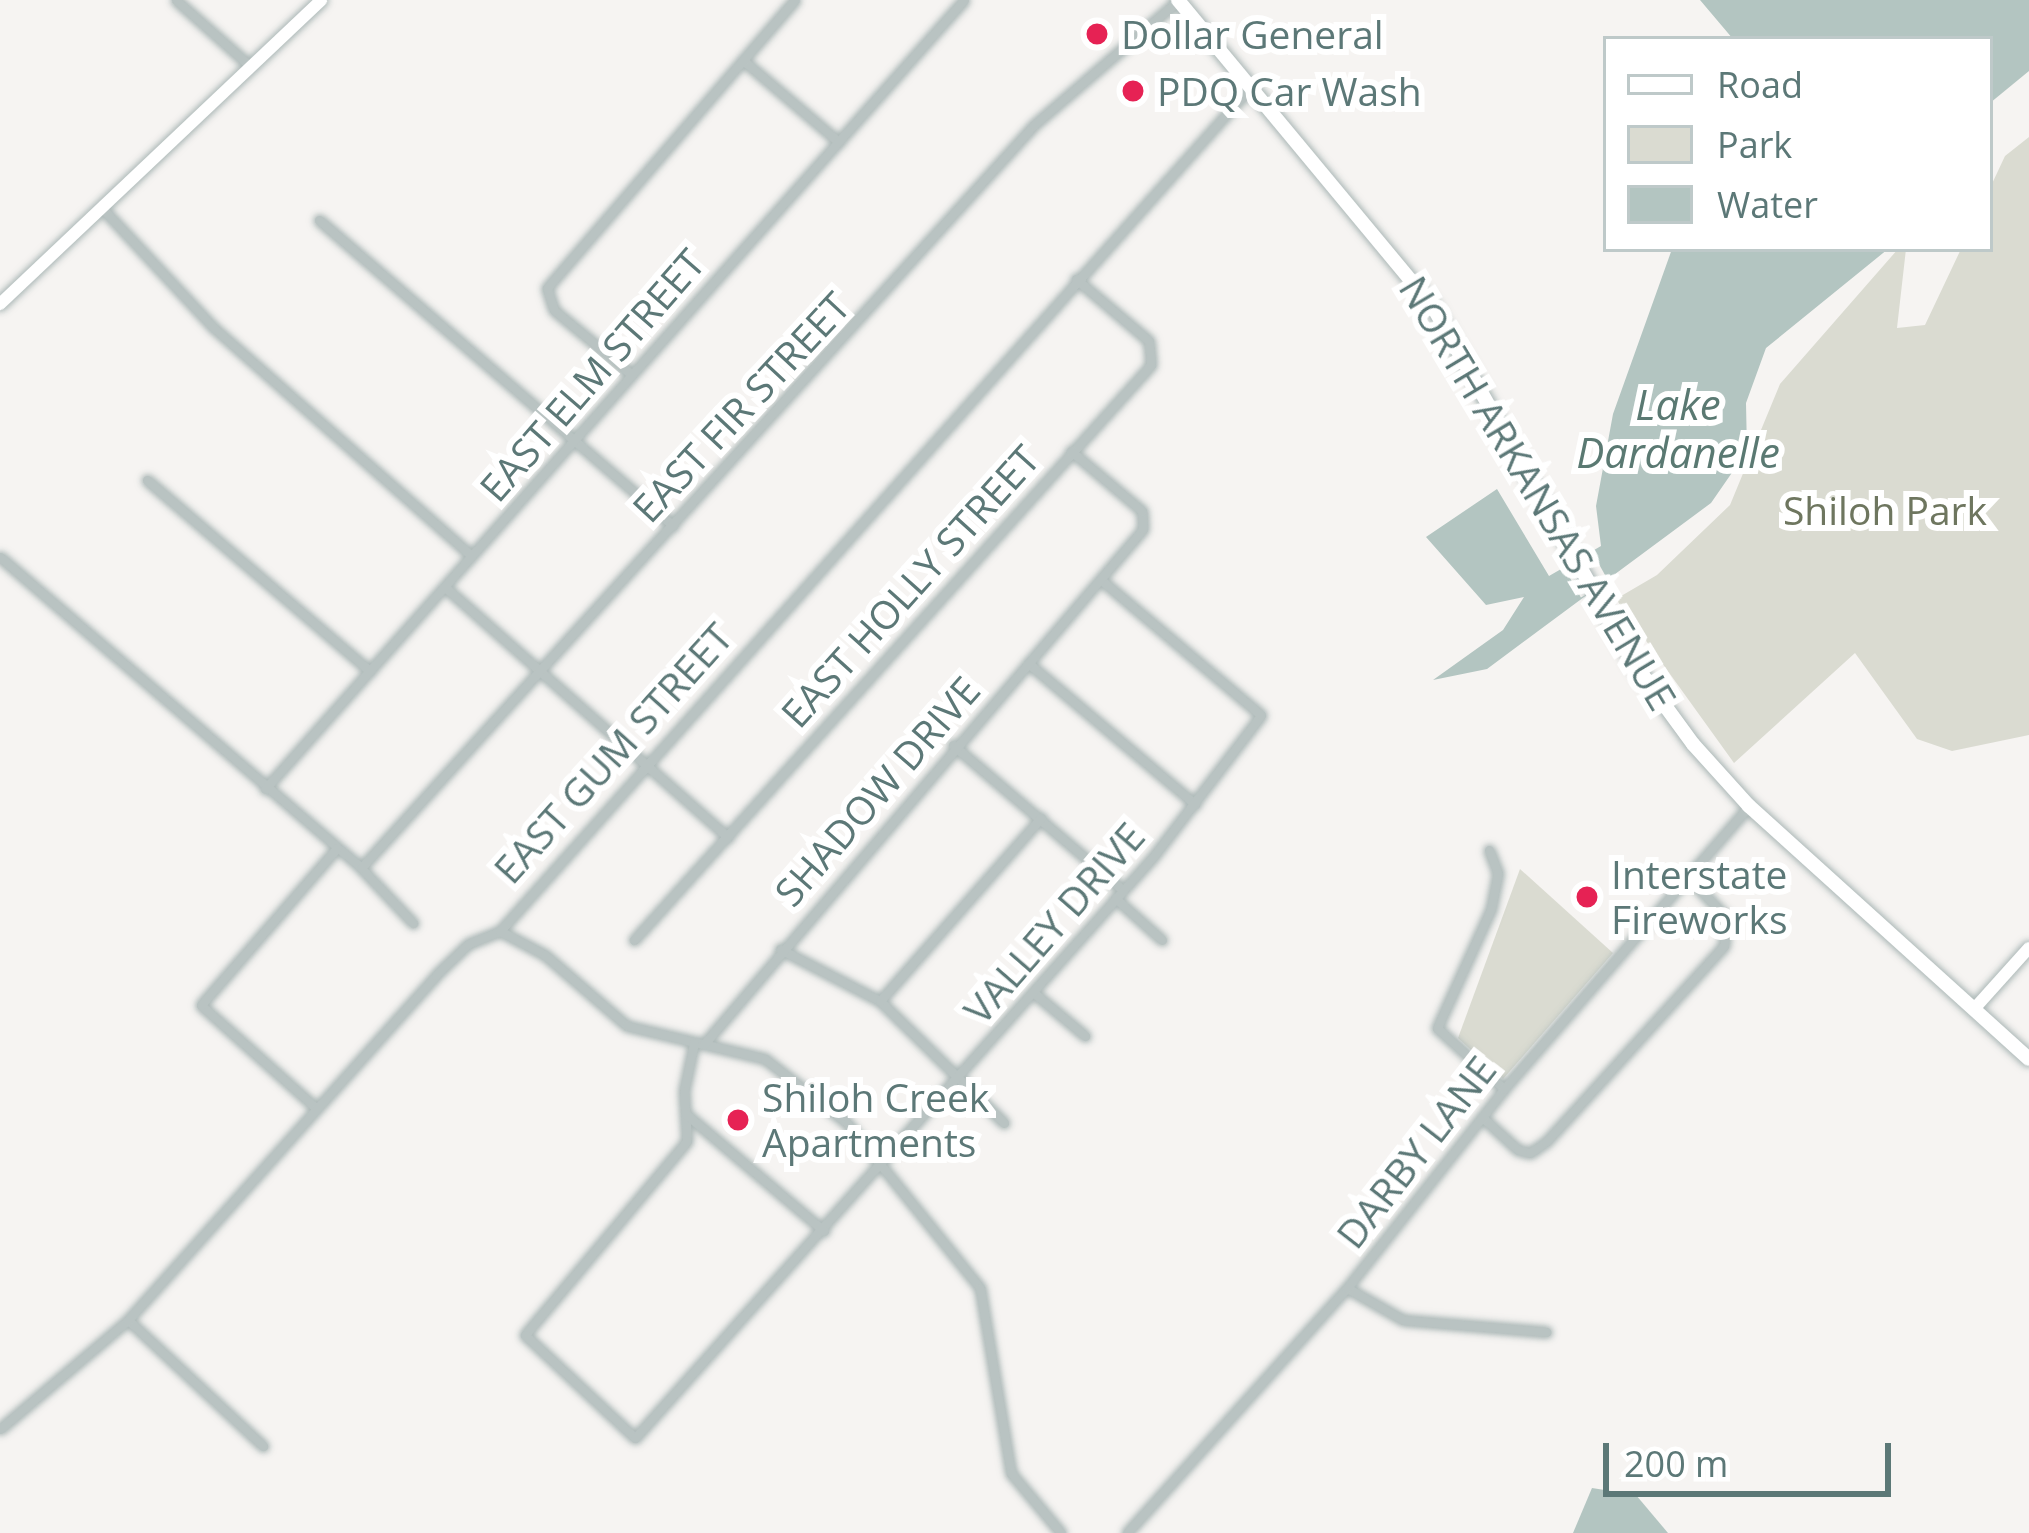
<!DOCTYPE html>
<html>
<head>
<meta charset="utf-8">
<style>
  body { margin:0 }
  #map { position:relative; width:2029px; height:1533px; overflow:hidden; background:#f6f4f2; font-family:"Open Sans",sans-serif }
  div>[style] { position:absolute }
  .green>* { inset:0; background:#dadbd1 }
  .water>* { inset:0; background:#b3c5c1 }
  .pier>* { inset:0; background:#f6f4f2; transform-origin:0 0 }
  .roads { filter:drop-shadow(0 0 3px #acb8b7) drop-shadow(0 0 3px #acb8b7) }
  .street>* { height:9px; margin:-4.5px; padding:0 4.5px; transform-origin:4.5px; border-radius:4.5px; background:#b9c3c2 }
  .secondary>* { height:12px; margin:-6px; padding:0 6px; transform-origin:6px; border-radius:6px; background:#fff }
  .primary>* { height:14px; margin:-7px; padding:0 7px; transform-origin:7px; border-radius:7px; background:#fff }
  .dots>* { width:33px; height:33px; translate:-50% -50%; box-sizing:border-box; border:6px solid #fff; border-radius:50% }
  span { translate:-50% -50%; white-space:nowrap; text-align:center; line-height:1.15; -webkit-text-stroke:12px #fff; paint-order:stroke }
  .poi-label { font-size:39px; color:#5c7877 }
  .left { translate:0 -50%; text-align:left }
  .street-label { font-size:39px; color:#5c7877 }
  .park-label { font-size:39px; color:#6e765f }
  .water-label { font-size:42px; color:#5a7972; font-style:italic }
  .legend { position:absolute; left:1603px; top:36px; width:390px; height:216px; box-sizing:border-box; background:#fff; border:3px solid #bec9c9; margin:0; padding:15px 21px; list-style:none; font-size:36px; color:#5c7877 }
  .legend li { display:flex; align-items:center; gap:24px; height:60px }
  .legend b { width:60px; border:3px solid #bec9c9 }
  .scale { position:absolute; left:1603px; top:1443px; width:288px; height:54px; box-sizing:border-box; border:6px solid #5c7877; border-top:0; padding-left:15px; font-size:36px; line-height:42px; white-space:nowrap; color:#5c7877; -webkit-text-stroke:9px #fff; paint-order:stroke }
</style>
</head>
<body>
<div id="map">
  <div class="green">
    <div style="clip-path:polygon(2029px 137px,2029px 735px,1952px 751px,1917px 739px,1855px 653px,1734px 763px,1616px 599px,1657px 575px,1730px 505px,1780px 384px,1898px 249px,1906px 249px,1897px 328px,1925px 325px,1961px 249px,1990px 249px,1990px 188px,2005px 156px)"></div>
    <div style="clip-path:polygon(1520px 869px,1613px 953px,1503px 1079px,1458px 1038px)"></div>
  </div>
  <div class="water">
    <div style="clip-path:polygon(1700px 0,2029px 0,2029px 71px,1990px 103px,1990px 39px,1733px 39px)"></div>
    <div style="clip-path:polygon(1672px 249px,1888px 249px,1766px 348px,1746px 403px,1747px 451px,1711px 503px,1487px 669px,1433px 680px,1503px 630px,1524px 597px,1486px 605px,1426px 537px,1497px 489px,1549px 576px,1601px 546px,1596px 506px,1613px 414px)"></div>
    <div style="clip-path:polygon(1592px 1488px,1636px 1495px,1668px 1533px,1573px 1533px)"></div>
  </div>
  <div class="pier">
    <div style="left:1590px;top:548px;width:39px;height:32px;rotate:61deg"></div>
  </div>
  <div class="roads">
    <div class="street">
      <div style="left:176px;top:0;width:99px;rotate:41.7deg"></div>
      <div style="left:744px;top:61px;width:125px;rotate:40.5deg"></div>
      <div style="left:102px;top:208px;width:164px;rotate:47deg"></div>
      <div style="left:214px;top:328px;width:344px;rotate:41.5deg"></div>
      <div style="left:319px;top:220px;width:468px;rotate:40.8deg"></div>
      <div style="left:631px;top:374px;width:100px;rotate:-140.3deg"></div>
      <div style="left:554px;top:310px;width:23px;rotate:-108deg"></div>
      <div style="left:547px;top:288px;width:380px;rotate:-49.3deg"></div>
      <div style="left:147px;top:480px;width:294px;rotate:40.6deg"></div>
      <div style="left:0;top:557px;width:476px;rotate:40.7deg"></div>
      <div style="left:361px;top:868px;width:76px;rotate:46.6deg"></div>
      <div style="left:445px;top:587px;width:378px;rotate:41.5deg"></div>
      <div style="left:1028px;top:663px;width:219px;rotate:40.2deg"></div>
      <div style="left:953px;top:745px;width:223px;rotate:40.5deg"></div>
      <div style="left:265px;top:789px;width:1054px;rotate:-48.46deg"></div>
      <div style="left:1489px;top:850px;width:25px;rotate:69deg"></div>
      <div style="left:1498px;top:873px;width:37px;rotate:101deg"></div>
      <div style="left:1491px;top:909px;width:131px;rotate:114.4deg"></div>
      <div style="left:1437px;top:1028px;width:91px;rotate:42.3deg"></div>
      <div style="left:361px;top:868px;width:1002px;rotate:-47.83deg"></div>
      <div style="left:1034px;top:125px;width:191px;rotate:-40.8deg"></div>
      <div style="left:1115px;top:898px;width:63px;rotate:41.8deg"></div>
      <div style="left:500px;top:931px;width:51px;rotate:28.1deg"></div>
      <div style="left:545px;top:955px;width:108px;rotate:40.9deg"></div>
      <div style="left:627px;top:1026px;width:142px;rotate:13.4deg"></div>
      <div style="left:765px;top:1059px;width:104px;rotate:38deg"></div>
      <div style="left:847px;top:1123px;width:212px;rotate:51.1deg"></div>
      <div style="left:980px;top:1288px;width:188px;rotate:80.5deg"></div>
      <div style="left:1011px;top:1473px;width:78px;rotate:50.2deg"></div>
      <div style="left:634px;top:940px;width:773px;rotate:-48.04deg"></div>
      <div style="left:1151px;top:365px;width:24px;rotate:-95deg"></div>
      <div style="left:1149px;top:341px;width:96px;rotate:-139.7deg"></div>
      <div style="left:780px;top:949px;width:113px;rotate:27.5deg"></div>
      <div style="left:880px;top:1001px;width:174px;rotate:44.5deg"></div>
      <div style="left:1034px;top:993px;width:67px;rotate:40.1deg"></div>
      <div style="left:880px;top:1001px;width:244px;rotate:-48.7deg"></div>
      <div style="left:694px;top:1043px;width:49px;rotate:101.8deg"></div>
      <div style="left:684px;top:1091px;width:50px;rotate:86.6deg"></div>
      <div style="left:687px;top:1141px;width:253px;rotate:129.9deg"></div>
      <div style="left:525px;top:1335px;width:151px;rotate:43.1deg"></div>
      <div style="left:635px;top:1438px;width:778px;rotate:-48.28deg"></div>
      <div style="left:1153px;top:857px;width:178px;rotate:-52.7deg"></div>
      <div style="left:1261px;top:715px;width:209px;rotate:-139.8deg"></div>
      <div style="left:704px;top:1044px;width:677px;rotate:-49.55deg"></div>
      <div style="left:1143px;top:529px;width:18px;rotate:-93deg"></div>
      <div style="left:1142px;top:511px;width:93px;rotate:-139.8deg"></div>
      <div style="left:316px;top:1108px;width:154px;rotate:-138.2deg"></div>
      <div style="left:201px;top:1005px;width:208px;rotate:-49.1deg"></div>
      <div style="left:686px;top:1114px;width:181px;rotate:40.3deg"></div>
      <div style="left:1482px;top:1117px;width:49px;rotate:42.5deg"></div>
      <div style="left:1518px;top:1150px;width:12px;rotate:14deg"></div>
      <div style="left:1530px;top:1153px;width:19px;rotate:-35deg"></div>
      <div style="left:1546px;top:1142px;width:265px;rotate:-47.8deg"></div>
      <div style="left:1724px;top:946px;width:29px;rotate:-86deg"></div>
      <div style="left:1726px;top:917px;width:57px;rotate:-133.6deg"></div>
      <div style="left:1347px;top:1288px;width:64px;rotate:29.7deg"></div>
      <div style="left:1403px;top:1320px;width:144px;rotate:4.8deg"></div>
      <div style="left:128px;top:1320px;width:185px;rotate:43deg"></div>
      <div style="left:0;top:1429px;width:168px;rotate:-40.4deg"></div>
      <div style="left:128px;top:1320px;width:462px;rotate:-48.2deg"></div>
      <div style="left:436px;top:975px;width:45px;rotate:-44.1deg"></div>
      <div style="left:468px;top:944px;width:35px;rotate:-22deg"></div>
      <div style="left:500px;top:931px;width:1127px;rotate:-48.35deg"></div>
      <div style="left:1127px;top:1533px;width:329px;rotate:-48.1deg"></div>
      <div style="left:1347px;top:1288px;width:253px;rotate:-51.7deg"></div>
      <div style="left:1504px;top:1089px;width:374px;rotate:-49.1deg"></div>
    </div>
    <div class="secondary">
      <div style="left:0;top:304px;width:442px;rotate:-43.4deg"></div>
      <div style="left:1974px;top:1009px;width:82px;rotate:-48deg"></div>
    </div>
    <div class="primary">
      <div style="left:1178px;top:0;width:399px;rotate:50.3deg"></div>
      <div style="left:1433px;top:307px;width:412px;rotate:60.5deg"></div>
      <div style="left:1636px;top:666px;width:97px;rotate:53.8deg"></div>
      <div style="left:1693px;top:744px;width:84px;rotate:47.9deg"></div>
      <div style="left:1749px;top:806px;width:377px;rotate:42.1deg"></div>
    </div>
  </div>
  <div class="dots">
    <div style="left:1097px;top:34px;background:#e62254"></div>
    <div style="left:1133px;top:91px;background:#e62254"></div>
    <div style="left:1587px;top:897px;background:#e62254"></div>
    <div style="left:738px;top:1120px;background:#e62254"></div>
  </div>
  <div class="poi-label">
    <span class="left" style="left:1121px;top:34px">Dollar General</span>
    <span class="left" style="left:1157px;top:91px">PDQ Car Wash</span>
    <span class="left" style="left:1611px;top:897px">Interstate<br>Fireworks</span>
    <span class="left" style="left:762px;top:1120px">Shiloh Creek<br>Apartments</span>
  </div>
  <div class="street-label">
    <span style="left:592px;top:375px;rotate:-49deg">EAST ELM STREET</span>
    <span style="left:741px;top:407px;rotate:-47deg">EAST FIR STREET</span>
    <span style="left:1538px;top:493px;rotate:59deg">NORTH ARKANSAS AVENUE</span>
    <span style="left:910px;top:586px;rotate:-48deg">EAST HOLLY STREET</span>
    <span style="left:613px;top:753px;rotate:-48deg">EAST GUM STREET</span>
    <span style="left:877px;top:791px;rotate:-49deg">SHADOW DRIVE</span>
    <span style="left:1054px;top:923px;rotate:-49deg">VALLEY DRIVE</span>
    <span style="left:1416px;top:1152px;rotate:-52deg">DARBY LANE</span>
  </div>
  <div class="park-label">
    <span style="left:1885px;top:510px">Shiloh Park</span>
  </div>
  <div class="water-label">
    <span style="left:1678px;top:428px">Lake<br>Dardanelle</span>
  </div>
  <ul class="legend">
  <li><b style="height:15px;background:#fff"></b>Road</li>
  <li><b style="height:33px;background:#dadbd1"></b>Park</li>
  <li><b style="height:33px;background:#b3c5c1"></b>Water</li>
  </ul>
  <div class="scale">200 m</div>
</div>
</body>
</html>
